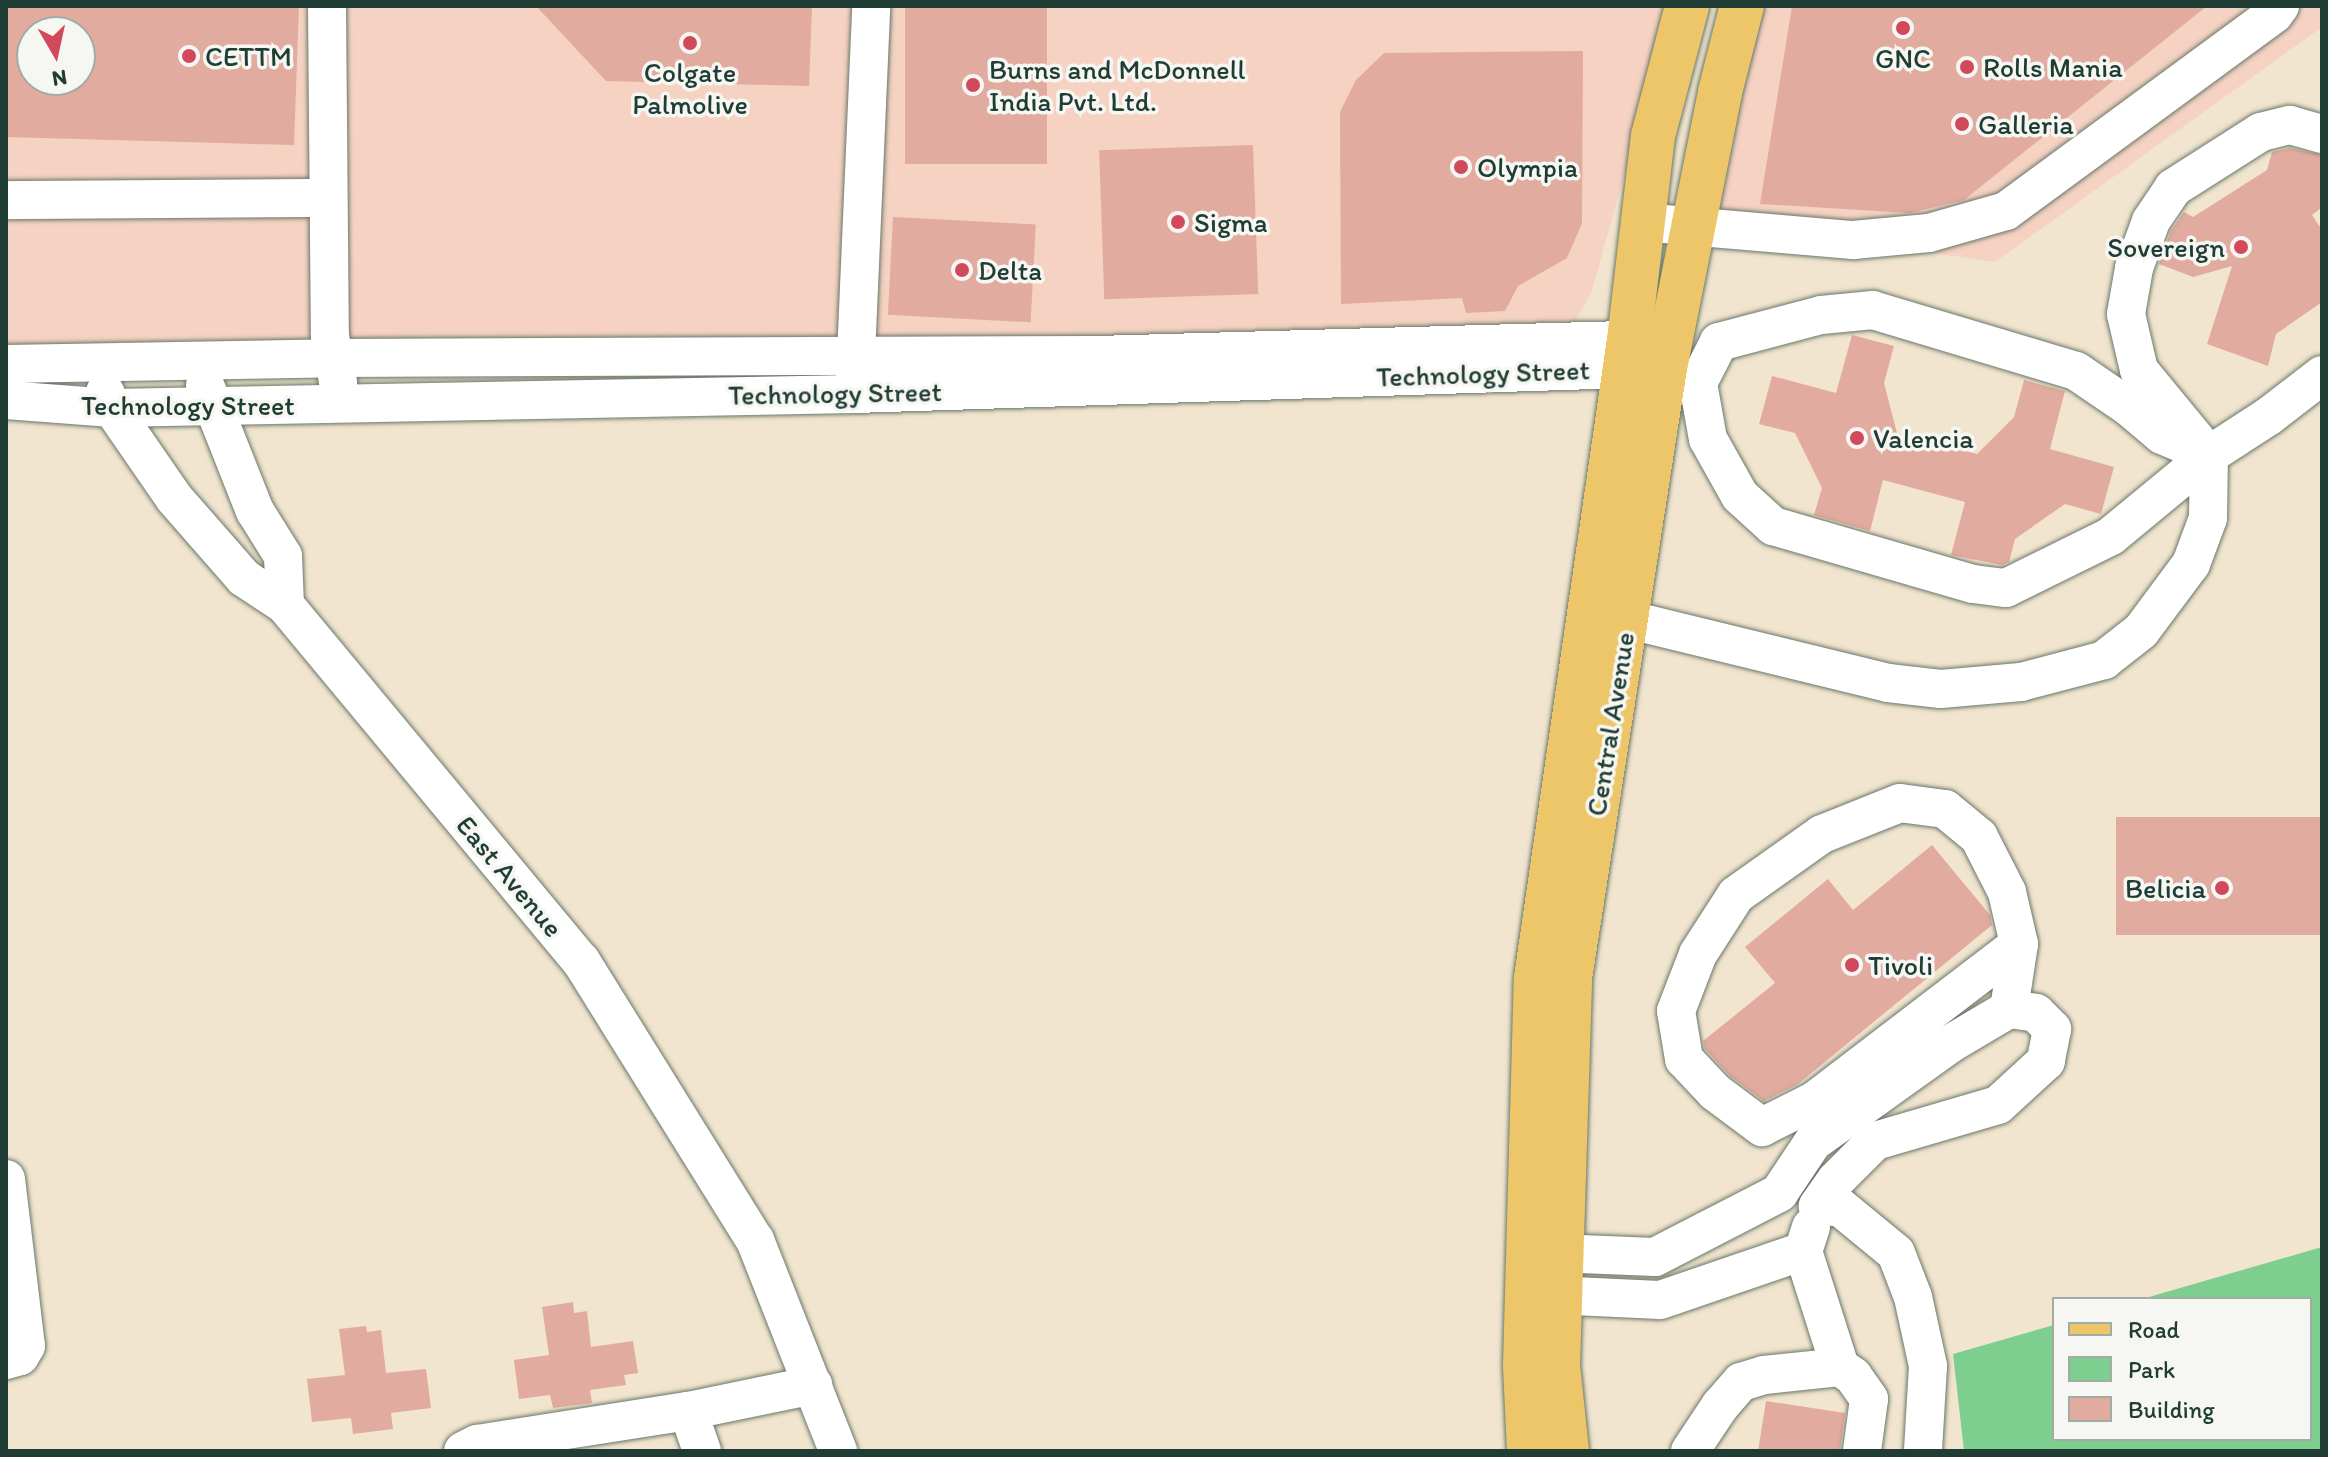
<!DOCTYPE html>
<html>
<head>
<meta charset="utf-8">
<style>
  body { margin:0 }
  #map { position:relative; width:2328px; height:1457px; overflow:hidden; background:#f2e5cf; font-family:Itim,sans-serif }
  div>[style] { position:absolute }
  .built>* { inset:0; background:#f5d2c2 }
  .green>* { inset:0; background:#7ece8f }
  .building>* { inset:0; background:#e2ab9f; transform-origin:0 0 }
  .roads { filter:drop-shadow(0 0 2px #69786a) drop-shadow(0 0 2px #69786a) }
  .minor>* { height:38px; margin:-19px; padding:0 19px; transform-origin:19px; border-radius:19px; background:#fff }
  .major>* { height:44px; margin:-22px; padding:0 22px; transform-origin:22px; border-radius:22px; background:#ecc669 }
  .dots>* { width:22px; height:22px; translate:-50% -50%; box-sizing:border-box; border:4px solid #f6f6f2; border-radius:50% }
  span { translate:-50% -50%; white-space:nowrap; text-align:center; line-height:1.15; -webkit-text-stroke:7px #f6f6f2; paint-order:stroke }
  .poi-label { font-size:28px; color:#1f3d34 }
  .left { translate:0 -50%; text-align:left }
  .right { translate:-100% -50%; text-align:right }
  .street-label { font-size:28px; color:#1f3d34 }
  .frame { position:absolute; inset:0; border:8px solid #1f3d34; pointer-events:none }
  .legend { position:absolute; left:2052px; top:1297px; width:260px; height:144px; box-sizing:border-box; background:#f6f6f2; border:2px solid #a0aca6; margin:0; padding:10px 14px; list-style:none; font-size:24px; color:#1f3d34 }
  .legend li { display:flex; align-items:center; gap:16px; height:40px }
  .legend b { width:40px; border:2px solid #a0aca6 }
  .north { position:absolute; left:16px; top:16px; width:80px; height:80px; box-sizing:border-box; background:#f6f6f2; border:2px solid #a0aca6; border-radius:50%; rotate:171deg; font-size:22px; font-weight:700; line-height:32px; text-align:center; color:#1f3d34 }
  .north::after { content:''; display:block; margin:auto; width:28px; height:36px; background:#d1495b; clip-path:polygon(50% 0,100% 100%,50% 72%,0 100%) }
</style>
</head>
<body>
<div id="map">
  <div class="built">
    <div style="clip-path:polygon(evenodd,6px 6px,1671px 6px,1591px 294px,1572px 325px,1396px 334px,6px 349px,6px 6px,32px 32px,80px 32px,80px 80px,32px 80px,32px 32px)"></div>
    <div style="clip-path:polygon(1763px 6px,2322px 6px,2322px 27px,1995px 262px,1714px 221px)"></div>
  </div>
  <div class="green">
    <div style="clip-path:polygon(2322px 1247px,2322px 1451px,1964px 1451px,1953px 1354px,2054px 1325px,2054px 1439px,2310px 1439px,2310px 1299px,2142px 1299px)"></div>
  </div>
  <div class="building">
    <div style="clip-path:polygon(evenodd,6px 6px,299px 6px,294px 145px,6px 137px,6px 6px,32px 32px,80px 32px,80px 80px,32px 80px,32px 32px)"></div>
    <div style="clip-path:polygon(536px 6px,812px 6px,809px 86px,606px 81px)"></div>
    <div style="left:905px;top:6px;width:142px;height:158px"></div>
    <div style="clip-path:polygon(1792px 6px,2207px 6px,1964px 200px,1910px 213px,1760px 204px)"></div>
    <div style="clip-path:polygon(1583px 51px,1582px 223px,1567px 258px,1518px 286px,1505px 311px,1466px 313px,1462px 298px,1341px 304px,1340px 112px,1356px 80px,1384px 53px)"></div>
    <div style="left:1253px;top:145px;width:149px;height:154px;rotate:88deg"></div>
    <div style="clip-path:polygon(2290px 148px,2322px 155px,2322px 207px,2312px 215px,2322px 230px,2322px 302px,2276px 334px,2268px 366px,2207px 344px,2232px 266px,2193px 277px,2159px 264px,2171px 231px,2184px 212px,2193px 217px,2267px 170px,2272px 152px)"></div>
    <div style="left:893px;top:217px;width:143px;height:98px;rotate:3deg"></div>
    <div style="clip-path:polygon(1852px 335px,1894px 346px,1884px 383px,1897px 433px,1977px 454px,2014px 417px,2024px 380px,2065px 391px,2050px 449px,2114px 467px,2101px 514px,2065px 504px,2015px 539px,2009px 562px,2002px 565px,1951px 555px,1965px 502px,1883px 480px,1870px 531px,1814px 515px,1822px 488px,1795px 433px,1759px 424px,1772px 376px,1836px 393px)"></div>
    <div style="left:2322px;top:817px;width:118px;height:206px;rotate:90deg"></div>
    <div style="clip-path:polygon(1932px 845px,1990px 915px,1992px 925px,1798px 1084px,1764px 1101px,1730px 1076px,1705px 1049px,1703px 1041px,1775px 983px,1745px 947px,1828px 879px,1853px 910px)"></div>
    <div style="clip-path:polygon(573px 1302px,574px 1313px,587px 1311px,591px 1347px,633px 1341px,638px 1373px,624px 1375px,626px 1385px,590px 1390px,592px 1403px,553px 1408px,550px 1395px,519px 1399px,514px 1360px,549px 1355px,542px 1307px)"></div>
    <div style="clip-path:polygon(366px 1326px,367px 1332px,381px 1330px,386px 1373px,426px 1369px,431px 1408px,391px 1413px,393px 1429px,353px 1434px,351px 1418px,312px 1422px,307px 1379px,345px 1375px,339px 1329px)"></div>
    <div style="clip-path:polygon(1766px 1401px,1845px 1413px,1840px 1451px,1758px 1451px)"></div>
  </div>
  <div class="roads">
    <div class="minor">
      <div style="left:327px;top:6px;width:330px;rotate:89.5deg"></div>
      <div style="left:330px;top:336px;width:47px;rotate:80.1deg"></div>
      <div style="left:6px;top:200px;width:320px;rotate:-0.4deg"></div>
      <div style="left:1641px;top:222px;width:213px;rotate:4.9deg"></div>
      <div style="left:1853px;top:240px;width:76px;rotate:-5.3deg"></div>
      <div style="left:1929px;top:233px;width:80px;rotate:-15.9deg"></div>
      <div style="left:2006px;top:211px;width:333px;rotate:-36.3deg"></div>
      <div style="left:2274px;top:14px;width:10px;rotate:-53deg"></div>
      <div style="left:6px;top:364px;width:329px;rotate:-1deg"></div>
      <div style="left:335px;top:358px;width:762px;rotate:-0.23deg"></div>
      <div style="left:1097px;top:355px;width:562px;rotate:-1.63deg"></div>
      <div style="left:855px;top:379px;width:373px;rotate:-87.5deg"></div>
      <div style="left:205px;top:385px;width:136px;rotate:68.4deg"></div>
      <div style="left:255px;top:511px;width:53px;rotate:58.1deg"></div>
      <div style="left:283px;top:556px;width:49px;rotate:87.7deg"></div>
      <div style="left:105px;top:392px;width:17px;rotate:66deg"></div>
      <div style="left:112px;top:408px;width:109px;rotate:55.4deg"></div>
      <div style="left:174px;top:498px;width:106px;rotate:48.8deg"></div>
      <div style="left:244px;top:578px;width:49px;rotate:33.4deg"></div>
      <div style="left:285px;top:605px;width:463px;rotate:50.3deg"></div>
      <div style="left:581px;top:961px;width:329px;rotate:58.1deg"></div>
      <div style="left:755px;top:1240px;width:227px;rotate:68.5deg"></div>
      <div style="left:6px;top:400px;width:106px;rotate:4.3deg"></div>
      <div style="left:112px;top:408px;width:743px;rotate:-1.08deg"></div>
      <div style="left:855px;top:394px;width:799px;rotate:-1.86deg"></div>
      <div style="left:2209px;top:455px;width:51px;rotate:-156.9deg"></div>
      <div style="left:2162px;top:435px;width:43px;rotate:-139.7deg"></div>
      <div style="left:2129px;top:407px;width:64px;rotate:-145.8deg"></div>
      <div style="left:2076px;top:371px;width:212px;rotate:-163.3deg"></div>
      <div style="left:1873px;top:310px;width:52px;rotate:174.5deg"></div>
      <div style="left:1821px;top:315px;width:106px;rotate:165.2deg"></div>
      <div style="left:1719px;top:342px;width:46px;rotate:117.1deg"></div>
      <div style="left:1698px;top:383px;width:57px;rotate:79.9deg"></div>
      <div style="left:1708px;top:439px;width:65px;rotate:60.7deg"></div>
      <div style="left:1740px;top:496px;width:45px;rotate:42.3deg"></div>
      <div style="left:1773px;top:526px;width:208px;rotate:16.2deg"></div>
      <div style="left:1973px;top:584px;width:33px;rotate:7deg"></div>
      <div style="left:2006px;top:588px;width:117px;rotate:-26.3deg"></div>
      <div style="left:2111px;top:536px;width:127px;rotate:-39.6deg"></div>
      <div style="left:2209px;top:455px;width:72px;rotate:-33deg"></div>
      <div style="left:2269px;top:416px;width:67px;rotate:-37.7deg"></div>
      <div style="left:1626px;top:619px;width:270px;rotate:13.7deg"></div>
      <div style="left:1888px;top:683px;width:53px;rotate:6.5deg"></div>
      <div style="left:1941px;top:689px;width:80px;rotate:-5deg"></div>
      <div style="left:2021px;top:682px;width:86px;rotate:-14.8deg"></div>
      <div style="left:2104px;top:660px;width:47px;rotate:-38.1deg"></div>
      <div style="left:2141px;top:631px;width:84px;rotate:-53.3deg"></div>
      <div style="left:2191px;top:564px;width:49px;rotate:-69.7deg"></div>
      <div style="left:2208px;top:518px;width:63px;rotate:-89.1deg"></div>
      <div style="left:2209px;top:455px;width:110px;rotate:-129.5deg"></div>
      <div style="left:2139px;top:370px;width:57px;rotate:-103.1deg"></div>
      <div style="left:2126px;top:314px;width:47px;rotate:-80.1deg"></div>
      <div style="left:2134px;top:268px;width:50px;rotate:-70.1deg"></div>
      <div style="left:2151px;top:221px;width:40px;rotate:-56deg"></div>
      <div style="left:2173px;top:188px;width:104px;rotate:-32.5deg"></div>
      <div style="left:2261px;top:132px;width:30px;rotate:-14deg"></div>
      <div style="left:2290px;top:125px;width:33px;rotate:16deg"></div>
      <div style="left:2009px;top:1009px;width:66px;rotate:-81.3deg"></div>
      <div style="left:2019px;top:944px;width:53px;rotate:-103deg"></div>
      <div style="left:2007px;top:892px;width:62px;rotate:-117deg"></div>
      <div style="left:1979px;top:837px;width:44px;rotate:-140.5deg"></div>
      <div style="left:1945px;top:809px;width:45px;rotate:-172.4deg"></div>
      <div style="left:1900px;top:803px;width:84px;rotate:158.3deg"></div>
      <div style="left:1822px;top:834px;width:105px;rotate:144.7deg"></div>
      <div style="left:1736px;top:895px;width:70px;rotate:122.8deg"></div>
      <div style="left:1698px;top:954px;width:61px;rotate:111.1deg"></div>
      <div style="left:1676px;top:1011px;width:49px;rotate:80.5deg"></div>
      <div style="left:1684px;top:1059px;width:45px;rotate:46.8deg"></div>
      <div style="left:1715px;top:1092px;width:59px;rotate:36.7deg"></div>
      <div style="left:1762px;top:1127px;width:58px;rotate:-26.6deg"></div>
      <div style="left:1814px;top:1101px;width:258px;rotate:-37.4deg"></div>
      <div style="left:6px;top:1179px;width:168px;rotate:83.2deg"></div>
      <div style="left:26px;top:1346px;width:12px;rotate:121deg"></div>
      <div style="left:20px;top:1356px;width:15px;rotate:164deg"></div>
      <div style="left:1818px;top:1206px;width:22px;rotate:3deg"></div>
      <div style="left:1840px;top:1207px;width:72px;rotate:39.4deg"></div>
      <div style="left:1896px;top:1253px;width:47px;rotate:68.9deg"></div>
      <div style="left:1913px;top:1297px;width:71px;rotate:77.7deg"></div>
      <div style="left:1928px;top:1366px;width:85px;rotate:93.4deg"></div>
      <div style="left:1811px;top:1227px;width:25px;rotate:108deg"></div>
      <div style="left:1803px;top:1251px;width:122px;rotate:72.3deg"></div>
      <div style="left:1531px;top:1252px;width:124px;rotate:2.3deg"></div>
      <div style="left:1655px;top:1257px;width:140px;rotate:-27.3deg"></div>
      <div style="left:1779px;top:1193px;width:61px;rotate:-56.3deg"></div>
      <div style="left:1813px;top:1142px;width:168px;rotate:-35.6deg"></div>
      <div style="left:1950px;top:1044px;width:69px;rotate:-30.7deg"></div>
      <div style="left:2009px;top:1009px;width:27px;rotate:8deg"></div>
      <div style="left:2036px;top:1013px;width:23px;rotate:45deg"></div>
      <div style="left:2052px;top:1029px;width:33px;rotate:101deg"></div>
      <div style="left:2046px;top:1061px;width:65px;rotate:137.5deg"></div>
      <div style="left:1998px;top:1105px;width:128px;rotate:163.7deg"></div>
      <div style="left:1875px;top:1141px;width:55px;rotate:135deg"></div>
      <div style="left:1836px;top:1180px;width:32px;rotate:125deg"></div>
      <div style="left:1530px;top:1294px;width:130px;rotate:2.6deg"></div>
      <div style="left:1660px;top:1300px;width:151px;rotate:-18.9deg"></div>
      <div style="left:688px;top:1411px;width:42px;rotate:70.7deg"></div>
      <div style="left:463px;top:1451px;width:16px;rotate:-27deg"></div>
      <div style="left:477px;top:1444px;width:214px;rotate:-8.9deg"></div>
      <div style="left:688px;top:1411px;width:128px;rotate:-11.7deg"></div>
      <div style="left:1690px;top:1451px;width:54px;rotate:-56.3deg"></div>
      <div style="left:1720px;top:1406px;width:32px;rotate:-49deg"></div>
      <div style="left:1741px;top:1382px;width:24px;rotate:-17deg"></div>
      <div style="left:1764px;top:1375px;width:76px;rotate:-6deg"></div>
      <div style="left:1840px;top:1367px;width:16px;rotate:35deg"></div>
      <div style="left:1853px;top:1376px;width:28px;rotate:55deg"></div>
      <div style="left:1869px;top:1399px;width:52px;rotate:97.7deg"></div>
    </div>
    <div class="major">
      <div style="left:1529px;top:1451px;width:86px;rotate:-92.7deg"></div>
      <div style="left:1525px;top:1365px;width:387px;rotate:-88.4deg"></div>
      <div style="left:1536px;top:978px;width:645px;rotate:-81.71deg"></div>
      <div style="left:1629px;top:340px;width:205px;rotate:-83.3deg"></div>
      <div style="left:1653px;top:136px;width:134px;rotate:-75.3deg"></div>
      <div style="left:1567px;top:1451px;width:86px;rotate:-96deg"></div>
      <div style="left:1558px;top:1365px;width:387px;rotate:-88.2deg"></div>
      <div style="left:1570px;top:978px;width:617px;rotate:-81.15deg"></div>
      <div style="left:1665px;top:368px;width:281px;rotate:-78.7deg"></div>
      <div style="left:1720px;top:92px;width:89px;rotate:-75.7deg"></div>
    </div>
  </div>
  <div class="dots">
    <div style="left:1903px;top:28px;background:#d1495b"></div>
    <div style="left:690px;top:43px;background:#d1495b"></div>
    <div style="left:189px;top:56px;background:#d1495b"></div>
    <div style="left:1967px;top:67px;background:#d1495b"></div>
    <div style="left:973px;top:85px;background:#d1495b"></div>
    <div style="left:1962px;top:124px;background:#d1495b"></div>
    <div style="left:1461px;top:167px;background:#d1495b"></div>
    <div style="left:1178px;top:222px;background:#d1495b"></div>
    <div style="left:2241px;top:247px;background:#d1495b"></div>
    <div style="left:962px;top:270px;background:#d1495b"></div>
    <div style="left:1857px;top:438px;background:#d1495b"></div>
    <div style="left:2222px;top:888px;background:#d1495b"></div>
    <div style="left:1852px;top:965px;background:#d1495b"></div>
  </div>
  <div class="poi-label">
    <span class="left" style="left:205px;top:56px">CETTM</span>
    <span style="left:1903px;top:58px">GNC</span>
    <span class="left" style="left:1983px;top:67px">Rolls Mania</span>
    <span class="left" style="left:989px;top:85px">Burns and McDonnell<br>India Pvt. Ltd.</span>
    <span style="left:690px;top:88px">Colgate<br>Palmolive</span>
    <span class="left" style="left:1978px;top:124px">Galleria</span>
    <span class="left" style="left:1477px;top:167px">Olympia</span>
    <span class="left" style="left:1194px;top:222px">Sigma</span>
    <span class="right" style="left:2225px;top:247px">Sovereign</span>
    <span class="left" style="left:978px;top:270px">Delta</span>
    <span class="left" style="left:1873px;top:438px">Valencia</span>
    <span class="right" style="left:2206px;top:888px">Belicia</span>
    <span class="left" style="left:1868px;top:965px">Tivoli</span>
  </div>
  <div class="street-label">
    <span style="left:1483px;top:373px;rotate:-2deg">Technology Street</span>
    <span style="left:835px;top:393px;rotate:-1deg">Technology Street</span>
    <span style="left:188px;top:405px">Technology Street</span>
    <span style="left:1610px;top:724px;rotate:-81deg">Central Avenue</span>
    <span style="left:510px;top:876px;rotate:50deg">East Avenue</span>
  </div>
  <div class="frame"></div>
  <ul class="legend">
  <li><b style="height:10px;background:#ecc669"></b>Road</li>
  <li><b style="height:22px;background:#7ece8f"></b>Park</li>
  <li><b style="height:22px;background:#e2ab9f"></b>Building</li>
  </ul>
  <div class="north">N</div>
</div>
</body>
</html>
